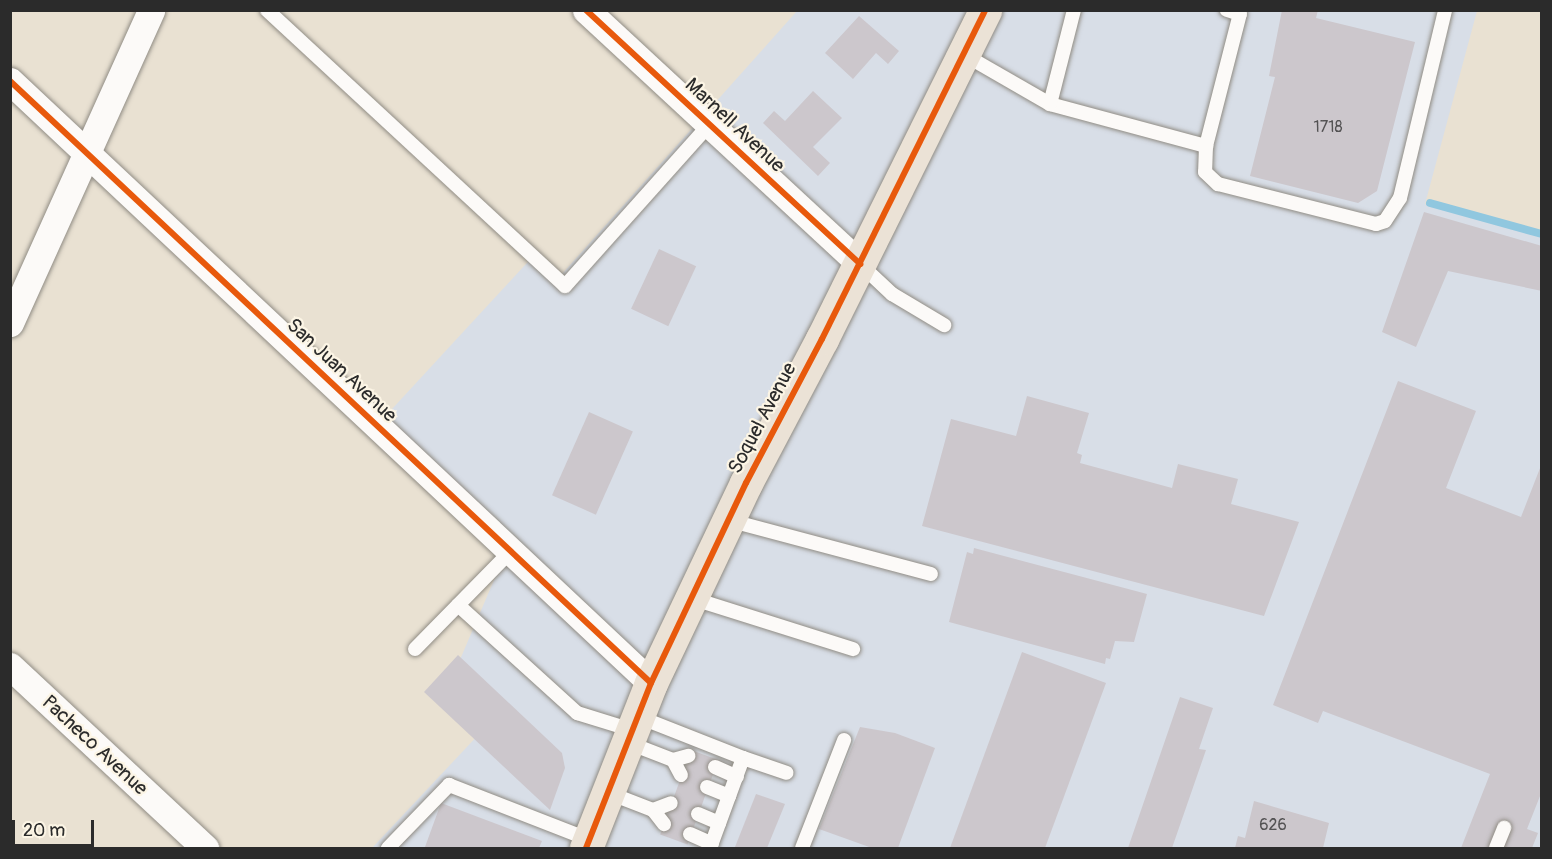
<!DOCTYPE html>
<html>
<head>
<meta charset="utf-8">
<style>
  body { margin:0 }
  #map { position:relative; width:1552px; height:859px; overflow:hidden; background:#e9e1d2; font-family:Pangolin,sans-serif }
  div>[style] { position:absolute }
  .built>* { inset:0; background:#d8dee7 }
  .stream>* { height:8px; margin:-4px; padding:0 4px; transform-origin:4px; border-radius:4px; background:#90c7df }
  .building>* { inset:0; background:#ccc7cc; transform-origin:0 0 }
  .roads { filter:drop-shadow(0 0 2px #908c84) drop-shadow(0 0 2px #908c84) }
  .lane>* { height:14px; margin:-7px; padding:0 7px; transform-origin:7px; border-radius:7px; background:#fcfaf8 }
  .street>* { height:27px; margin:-13.5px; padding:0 13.5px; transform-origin:13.5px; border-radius:13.5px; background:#fcfaf8 }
  .primary>* { height:33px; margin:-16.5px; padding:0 16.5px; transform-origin:16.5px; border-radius:16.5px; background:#ebe2d6 }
  .cycleway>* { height:6px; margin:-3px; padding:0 3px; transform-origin:3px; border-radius:3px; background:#e8590c }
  span { translate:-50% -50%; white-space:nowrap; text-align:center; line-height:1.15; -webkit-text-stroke:4.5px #fcf5e5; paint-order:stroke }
  .number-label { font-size:16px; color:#535253 }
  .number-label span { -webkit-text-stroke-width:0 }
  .street-label { font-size:20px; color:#2b2b2b }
  .frame { position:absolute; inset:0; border:12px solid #2b2b2b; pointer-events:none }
  .scale { position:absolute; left:12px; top:820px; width:82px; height:27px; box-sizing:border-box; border:3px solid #2b2b2b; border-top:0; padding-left:8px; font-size:18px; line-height:21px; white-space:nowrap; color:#2b2b2b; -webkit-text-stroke:4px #fcf5e5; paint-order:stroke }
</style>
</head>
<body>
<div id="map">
  <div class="built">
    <div style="clip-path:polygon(797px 11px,1477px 11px,1425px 204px,1541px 234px,1541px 848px,372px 848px,481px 732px,444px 697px,509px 545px,380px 422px,537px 252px,562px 274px)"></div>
  </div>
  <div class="stream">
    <div style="left:1430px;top:203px;width:116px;rotate:15.5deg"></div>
  </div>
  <div class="building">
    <div style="clip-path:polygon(1282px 10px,1318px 10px,1316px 18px,1415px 42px,1377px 191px,1358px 203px,1250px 176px,1275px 77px,1269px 76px)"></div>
    <div style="clip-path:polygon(859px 16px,899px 51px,888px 64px,876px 53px,853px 79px,825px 53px)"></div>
    <div style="clip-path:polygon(813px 91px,842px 118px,813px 147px,830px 163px,818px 176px,763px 123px,774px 111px,785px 121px)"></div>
    <div style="clip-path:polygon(1424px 212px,1542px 246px,1542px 291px,1448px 271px,1416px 347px,1382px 332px)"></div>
    <div style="left:659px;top:249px;width:41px;height:66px;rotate:25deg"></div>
    <div style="clip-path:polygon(1398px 381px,1476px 411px,1446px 488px,1521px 517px,1542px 463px,1542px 791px,1527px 829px,1538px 833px,1532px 848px,1461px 848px,1490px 774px,1323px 711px,1318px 723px,1273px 705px)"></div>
    <div style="clip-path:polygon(1027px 396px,1089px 413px,1077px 453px,1082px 455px,1080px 463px,1172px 488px,1178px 464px,1238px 479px,1231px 504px,1299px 522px,1264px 616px,922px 526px,951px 419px,1016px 436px)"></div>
    <div style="left:589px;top:412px;width:48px;height:91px;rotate:24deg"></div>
    <div style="clip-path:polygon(974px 548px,1147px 594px,1134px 642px,1115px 641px,1110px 659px,1106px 658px,1105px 664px,949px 622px,967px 552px,973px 554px)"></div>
    <div style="clip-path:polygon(1022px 652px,1106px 683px,1045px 848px,950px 848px)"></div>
    <div style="clip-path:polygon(458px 655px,562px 753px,565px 768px,550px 810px,424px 692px)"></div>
    <div style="clip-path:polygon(1180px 697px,1213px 708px,1199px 749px,1206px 750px,1172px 848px,1128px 848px)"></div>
    <div style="clip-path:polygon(860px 727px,895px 733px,935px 748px,898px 848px,872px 848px,819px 829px)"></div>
    <div style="left:691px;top:750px;width:29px;height:90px;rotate:20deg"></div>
    <div style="clip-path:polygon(756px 794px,785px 804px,767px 848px,740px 848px,735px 847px)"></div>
    <div style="clip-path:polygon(1254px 801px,1329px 823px,1323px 848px,1235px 848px,1238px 836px,1245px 838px)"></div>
    <div style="clip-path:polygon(441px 803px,542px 841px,539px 848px,425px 847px)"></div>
  </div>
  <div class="roads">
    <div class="lane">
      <div style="left:267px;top:10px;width:406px;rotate:42.8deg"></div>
      <div style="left:565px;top:286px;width:217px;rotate:-48.2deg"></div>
      <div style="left:963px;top:54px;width:100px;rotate:29.9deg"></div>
      <div style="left:1050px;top:104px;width:162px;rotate:15.1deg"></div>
      <div style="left:1206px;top:146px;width:136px;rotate:-75.6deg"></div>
      <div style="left:1240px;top:14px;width:14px;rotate:-163deg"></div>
      <div style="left:1050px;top:104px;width:97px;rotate:-75.7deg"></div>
      <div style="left:1206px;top:146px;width:26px;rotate:92deg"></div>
      <div style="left:1205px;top:172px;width:18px;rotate:43deg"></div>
      <div style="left:1218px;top:184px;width:163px;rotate:14.2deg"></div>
      <div style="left:1376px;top:224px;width:9px;rotate:-18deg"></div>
      <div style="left:1385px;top:221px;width:27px;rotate:-57deg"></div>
      <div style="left:1400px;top:198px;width:193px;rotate:-76.5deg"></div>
      <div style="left:860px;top:264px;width:44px;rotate:43.2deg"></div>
      <div style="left:892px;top:294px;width:61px;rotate:30.8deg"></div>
      <div style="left:728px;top:520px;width:210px;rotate:14.9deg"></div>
      <div style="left:691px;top:598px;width:170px;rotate:17.5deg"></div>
      <div style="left:458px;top:605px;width:161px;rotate:42.2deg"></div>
      <div style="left:577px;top:713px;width:58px;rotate:17.2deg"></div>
      <div style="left:415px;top:649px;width:137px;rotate:-45.6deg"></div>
      <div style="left:639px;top:717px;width:112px;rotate:21.5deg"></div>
      <div style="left:743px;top:758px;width:96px;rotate:110.1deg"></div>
      <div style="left:629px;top:743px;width:47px;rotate:21.1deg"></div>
      <div style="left:673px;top:760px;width:17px;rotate:62deg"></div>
      <div style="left:743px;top:758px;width:46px;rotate:18.8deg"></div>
      <div style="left:673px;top:760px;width:16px;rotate:-15deg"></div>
      <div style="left:715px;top:767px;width:24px;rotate:24deg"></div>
      <div style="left:707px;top:787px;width:24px;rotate:22deg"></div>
      <div style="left:609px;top:793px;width:47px;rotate:21.1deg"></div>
      <div style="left:653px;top:810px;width:18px;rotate:52deg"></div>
      <div style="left:653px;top:810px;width:19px;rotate:-21deg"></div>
      <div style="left:698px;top:814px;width:23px;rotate:23deg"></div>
      <div style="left:690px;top:834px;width:24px;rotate:24deg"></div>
      <div style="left:388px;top:848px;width:88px;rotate:-45.9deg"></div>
      <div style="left:449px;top:785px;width:151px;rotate:21.3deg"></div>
      <div style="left:802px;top:848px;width:116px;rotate:-68.7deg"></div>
      <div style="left:1496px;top:848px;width:22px;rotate:-68deg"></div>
    </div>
    <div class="street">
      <div style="left:586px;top:10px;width:374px;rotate:42.8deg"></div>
      <div style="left:10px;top:81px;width:879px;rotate:43.2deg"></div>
      <div style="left:10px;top:323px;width:343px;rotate:-65.7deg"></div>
      <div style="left:10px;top:666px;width:267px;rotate:43deg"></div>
    </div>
    <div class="primary">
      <div style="left:586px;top:848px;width:177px;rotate:-68.5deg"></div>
      <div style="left:651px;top:683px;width:221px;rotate:-64.6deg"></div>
      <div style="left:746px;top:483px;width:163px;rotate:-62.2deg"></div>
      <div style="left:822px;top:339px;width:367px;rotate:-63.6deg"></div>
    </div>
  </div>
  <div class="cycleway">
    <div style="left:586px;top:10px;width:374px;rotate:42.8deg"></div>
    <div style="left:10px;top:81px;width:879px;rotate:43.2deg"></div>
    <div style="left:586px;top:848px;width:177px;rotate:-68.5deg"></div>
    <div style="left:651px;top:683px;width:221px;rotate:-64.6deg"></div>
    <div style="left:746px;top:483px;width:163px;rotate:-62.2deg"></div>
    <div style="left:822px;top:339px;width:367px;rotate:-63.6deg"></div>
  </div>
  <div class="number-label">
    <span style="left:1328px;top:127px">1718</span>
    <span style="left:1273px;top:825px">626</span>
  </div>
  <div class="street-label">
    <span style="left:735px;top:125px;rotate:43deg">Marnell Avenue</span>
    <span style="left:342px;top:370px;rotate:43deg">San Juan Avenue</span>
    <span style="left:762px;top:418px;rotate:-62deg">Soquel Avenue</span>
    <span style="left:95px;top:745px;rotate:43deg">Pacheco Avenue</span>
  </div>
  <div class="frame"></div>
  <div class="scale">20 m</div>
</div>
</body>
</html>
